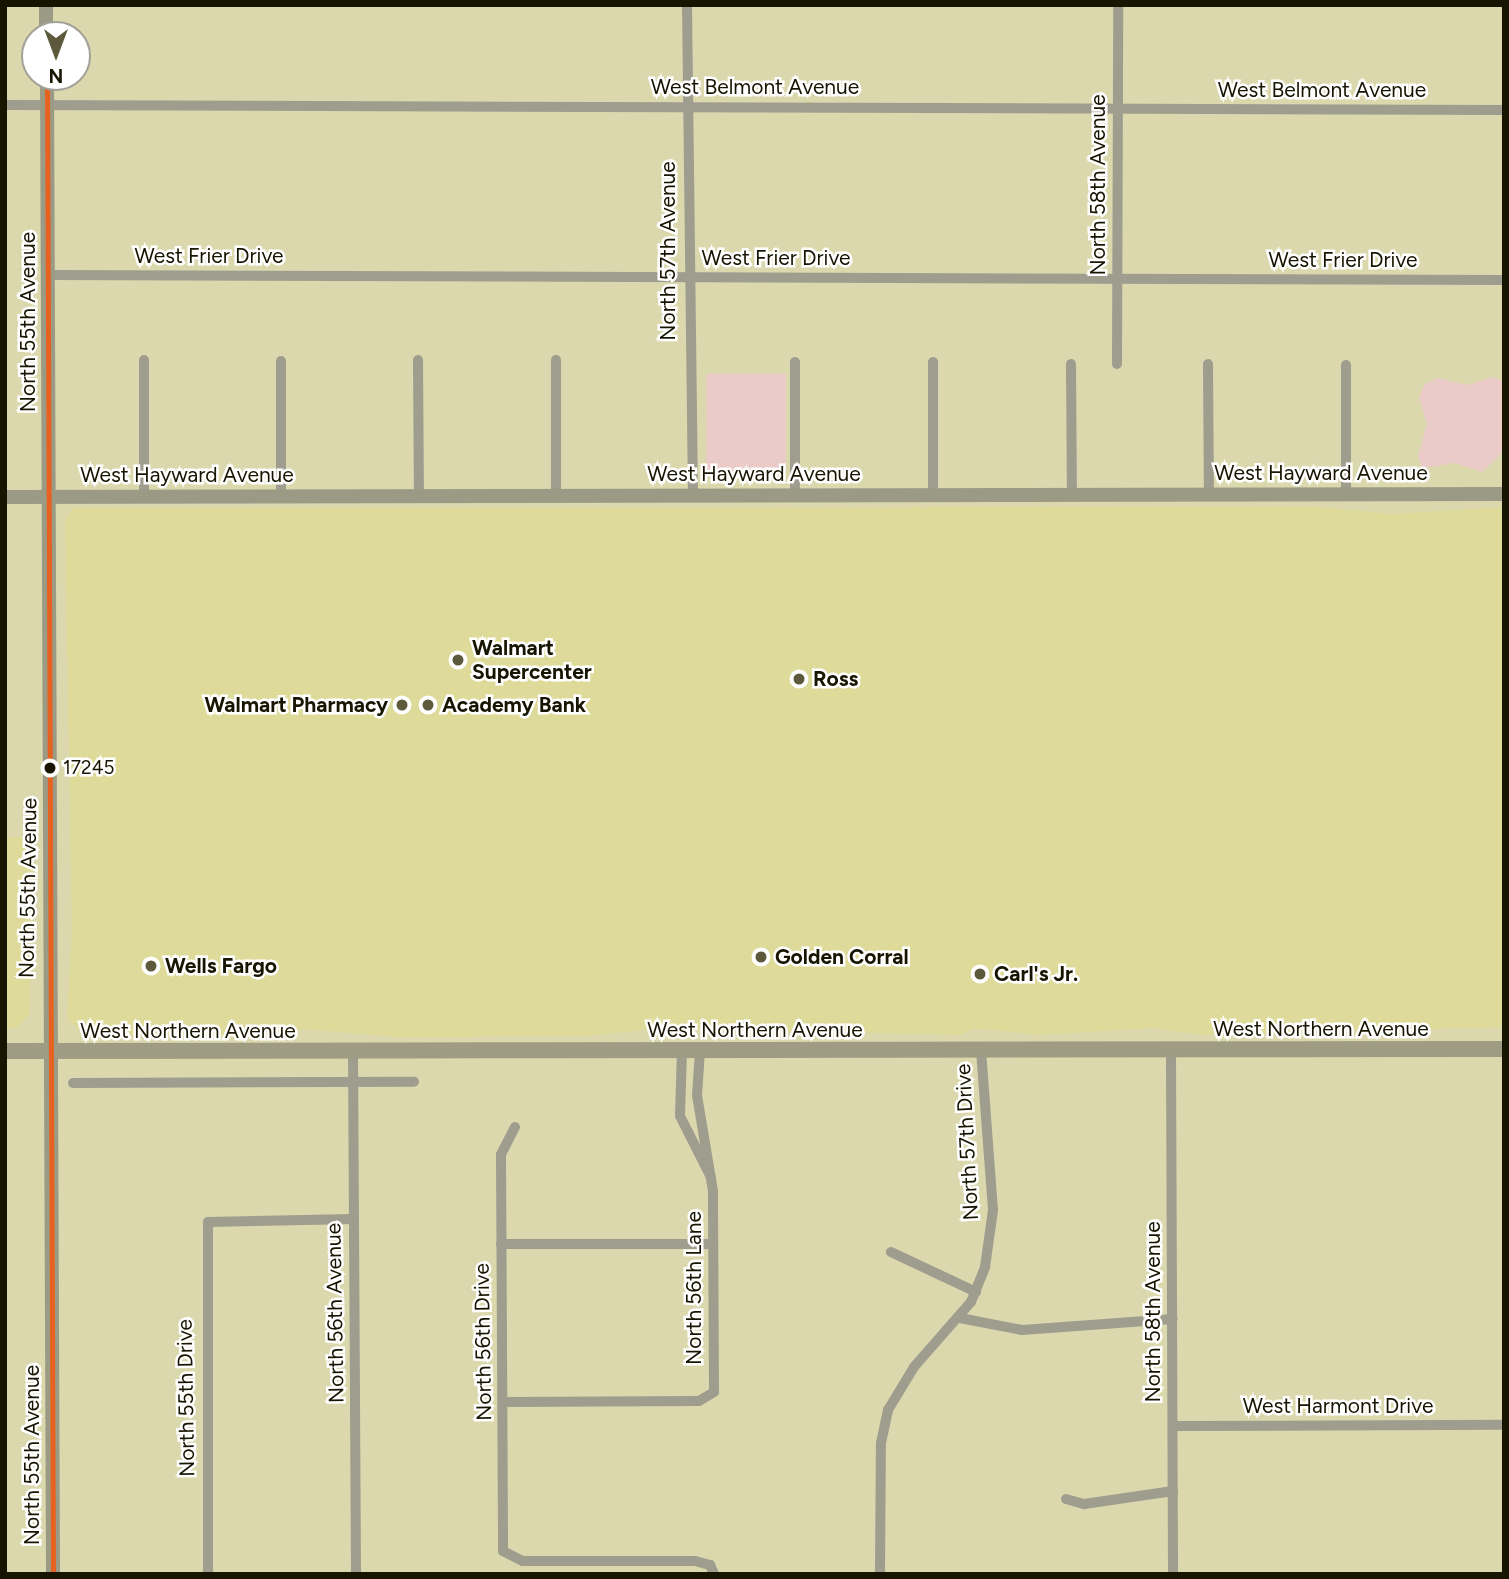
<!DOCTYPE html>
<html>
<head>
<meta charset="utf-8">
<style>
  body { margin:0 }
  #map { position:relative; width:1509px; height:1579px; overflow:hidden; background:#dbd8ae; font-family:Figtree,sans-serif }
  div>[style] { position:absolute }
  .built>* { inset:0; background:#deda99 }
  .green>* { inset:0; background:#ebcbc8; transform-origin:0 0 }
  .street>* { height:10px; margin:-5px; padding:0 5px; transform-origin:5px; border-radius:5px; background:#9e9d8e }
  .secondary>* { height:14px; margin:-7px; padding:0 7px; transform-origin:7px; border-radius:7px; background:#9b9b85 }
  .primary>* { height:16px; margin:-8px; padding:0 8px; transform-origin:8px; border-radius:8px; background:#9f9c83 }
  .bus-1>* { height:5px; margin:-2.5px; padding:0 2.5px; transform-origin:2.5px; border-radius:2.5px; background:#e76120 }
  .dots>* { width:19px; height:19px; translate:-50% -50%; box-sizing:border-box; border:4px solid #fff; border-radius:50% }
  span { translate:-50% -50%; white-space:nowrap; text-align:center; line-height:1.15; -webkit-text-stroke:5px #fff; paint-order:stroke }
  .bus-label { font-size:19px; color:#171500 }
  .left { translate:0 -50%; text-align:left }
  .street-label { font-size:21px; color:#171500 }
  .poi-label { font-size:21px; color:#171500; font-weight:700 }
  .right { translate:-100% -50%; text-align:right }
  .frame { position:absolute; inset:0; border:7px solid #171500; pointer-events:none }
  .north { position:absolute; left:21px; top:21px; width:70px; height:70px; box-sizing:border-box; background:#fff; border:2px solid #a2a199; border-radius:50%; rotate:180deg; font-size:19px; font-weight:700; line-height:28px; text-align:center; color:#171500 }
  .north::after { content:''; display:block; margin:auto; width:24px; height:32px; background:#5c593d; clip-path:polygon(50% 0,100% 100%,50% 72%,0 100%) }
</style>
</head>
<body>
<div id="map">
  <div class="built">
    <div style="clip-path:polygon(1320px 507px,1392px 514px,1504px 507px,1504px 1027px,1205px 1035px,1151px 1028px,1038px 1035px,974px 1028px,961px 1035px,660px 1028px,589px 1036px,399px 1037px,302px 1029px,246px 1037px,143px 1036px,78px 1029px,67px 1018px,72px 930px,65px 520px,73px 508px)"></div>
    <div style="clip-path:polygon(5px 837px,34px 837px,29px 1014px,17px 1028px,5px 1028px)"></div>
  </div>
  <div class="green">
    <div style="left:706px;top:374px;width:80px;height:100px"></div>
    <div style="clip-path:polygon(1494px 377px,1504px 382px,1503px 452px,1482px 472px,1455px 463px,1422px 468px,1418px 456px,1427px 424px,1419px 397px,1425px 384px,1438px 378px,1467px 385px)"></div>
  </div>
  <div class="street">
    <div style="left:687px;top:5px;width:490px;rotate:89.3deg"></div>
    <div style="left:5px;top:105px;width:1499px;rotate:0.19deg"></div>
    <div style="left:49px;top:275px;width:1455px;rotate:0.2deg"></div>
    <div style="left:144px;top:360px;width:136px;rotate:90deg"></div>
    <div style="left:418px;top:360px;width:136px;rotate:89.6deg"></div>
    <div style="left:933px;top:362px;width:133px;rotate:90deg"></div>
    <div style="left:1071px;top:364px;width:130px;rotate:89.6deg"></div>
    <div style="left:1117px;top:364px;width:359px;rotate:-89.8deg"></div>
    <div style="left:1208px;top:364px;width:130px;rotate:89.6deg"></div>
    <div style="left:1346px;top:494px;width:129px;rotate:-90deg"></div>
    <div style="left:795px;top:495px;width:133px;rotate:-90deg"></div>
    <div style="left:281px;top:496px;width:135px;rotate:-90deg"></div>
    <div style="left:556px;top:496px;width:136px;rotate:-90deg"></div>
    <div style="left:682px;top:1051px;width:65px;rotate:91.8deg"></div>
    <div style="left:680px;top:1116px;width:68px;rotate:63.1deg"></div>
    <div style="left:1171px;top:1051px;width:523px;rotate:89.78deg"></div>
    <div style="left:353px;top:1052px;width:522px;rotate:89.67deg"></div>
    <div style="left:73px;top:1083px;width:341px;rotate:-0.2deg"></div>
    <div style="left:515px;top:1127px;width:31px;rotate:117deg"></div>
    <div style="left:501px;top:1155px;width:396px;rotate:89.7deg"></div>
    <div style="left:503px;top:1551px;width:22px;rotate:27deg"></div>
    <div style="left:523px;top:1561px;width:172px"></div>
    <div style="left:695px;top:1561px;width:16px;rotate:15deg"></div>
    <div style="left:710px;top:1565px;width:10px;rotate:66deg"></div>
    <div style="left:501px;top:1244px;width:212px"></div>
    <div style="left:891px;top:1252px;width:94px;rotate:25.2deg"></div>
    <div style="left:960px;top:1318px;width:63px;rotate:11deg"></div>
    <div style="left:1022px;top:1330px;width:151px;rotate:-4.2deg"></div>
    <div style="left:503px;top:1402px;width:196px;rotate:-0.3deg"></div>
    <div style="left:699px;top:1401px;width:17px;rotate:-31deg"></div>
    <div style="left:714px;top:1392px;width:201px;rotate:-90.3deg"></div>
    <div style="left:713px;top:1191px;width:97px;rotate:-99.5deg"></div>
    <div style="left:697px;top:1095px;width:44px;rotate:-86.1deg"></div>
    <div style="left:1173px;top:1426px;width:331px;rotate:-0.2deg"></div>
    <div style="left:1066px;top:1499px;width:19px;rotate:16deg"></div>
    <div style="left:1084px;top:1504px;width:90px;rotate:-8.3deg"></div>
    <div style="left:208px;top:1574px;width:352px;rotate:-90deg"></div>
    <div style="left:208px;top:1222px;width:145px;rotate:-1.2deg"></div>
    <div style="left:880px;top:1574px;width:131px;rotate:-89.6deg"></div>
    <div style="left:881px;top:1443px;width:34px;rotate:-78deg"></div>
    <div style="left:888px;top:1410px;width:50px;rotate:-58.8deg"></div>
    <div style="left:914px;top:1367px;width:86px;rotate:-48.8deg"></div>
    <div style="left:971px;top:1302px;width:38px;rotate:-68deg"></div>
    <div style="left:985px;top:1267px;width:58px;rotate:-82deg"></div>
    <div style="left:993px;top:1210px;width:158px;rotate:-94.3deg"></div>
  </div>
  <div class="secondary">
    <div style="left:46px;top:5px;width:30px;rotate:90deg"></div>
    <div style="left:47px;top:77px;width:1497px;rotate:89.77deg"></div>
    <div style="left:5px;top:497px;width:1499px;rotate:-0.11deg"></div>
  </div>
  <div class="primary">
    <div style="left:5px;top:1051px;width:1499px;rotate:-0.08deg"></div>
  </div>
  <div class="bus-1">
    <div style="left:47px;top:77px;width:1497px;rotate:89.77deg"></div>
  </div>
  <div class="dots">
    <div style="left:458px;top:660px;background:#5c593d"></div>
    <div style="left:799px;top:679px;background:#5c593d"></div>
    <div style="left:402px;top:705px;background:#5c593d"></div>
    <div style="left:428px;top:705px;background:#5c593d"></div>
    <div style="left:50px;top:768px;background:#171500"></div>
    <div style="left:761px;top:957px;background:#5c593d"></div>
    <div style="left:151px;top:966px;background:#5c593d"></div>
    <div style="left:980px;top:974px;background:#5c593d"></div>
  </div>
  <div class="bus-label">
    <span class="left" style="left:63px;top:768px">17245</span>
  </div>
  <div class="street-label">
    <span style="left:755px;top:87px">West Belmont Avenue</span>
    <span style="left:1322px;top:90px">West Belmont Avenue</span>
    <span style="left:1098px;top:185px;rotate:-90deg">North 58th Avenue</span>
    <span style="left:668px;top:251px;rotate:-90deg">North 57th Avenue</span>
    <span style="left:209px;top:256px">West Frier Drive</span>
    <span style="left:776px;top:258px">West Frier Drive</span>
    <span style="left:1343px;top:260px">West Frier Drive</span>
    <span style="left:28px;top:322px;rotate:-90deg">North 55th Avenue</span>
    <span style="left:1321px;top:473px">West Hayward Avenue</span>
    <span style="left:754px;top:474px">West Hayward Avenue</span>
    <span style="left:187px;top:475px">West Hayward Avenue</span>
    <span style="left:28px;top:888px;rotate:-89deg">North 55th Avenue</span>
    <span style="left:1321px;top:1029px">West Northern Avenue</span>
    <span style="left:755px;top:1030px">West Northern Avenue</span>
    <span style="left:188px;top:1031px">West Northern Avenue</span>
    <span style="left:967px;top:1142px;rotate:-93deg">North 57th Drive</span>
    <span style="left:694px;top:1288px;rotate:-90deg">North 56th Lane</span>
    <span style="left:1153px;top:1312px;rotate:-90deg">North 58th Avenue</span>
    <span style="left:335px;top:1313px;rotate:-91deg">North 56th Avenue</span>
    <span style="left:483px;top:1342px;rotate:-91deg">North 56th Drive</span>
    <span style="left:186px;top:1398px;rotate:-91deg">North 55th Drive</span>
    <span style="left:1338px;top:1406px">West Harmont Drive</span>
    <span style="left:32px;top:1455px;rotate:-90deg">North 55th Avenue</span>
  </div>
  <div class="poi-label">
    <span class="left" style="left:472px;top:660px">Walmart<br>Supercenter</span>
    <span class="left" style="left:813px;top:679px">Ross</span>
    <span class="right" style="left:388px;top:705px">Walmart Pharmacy</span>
    <span class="left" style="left:442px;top:705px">Academy Bank</span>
    <span class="left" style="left:775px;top:957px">Golden Corral</span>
    <span class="left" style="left:165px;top:966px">Wells Fargo</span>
    <span class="left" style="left:994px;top:974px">Carl's Jr.</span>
  </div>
  <div class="frame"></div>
  <div class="north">N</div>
</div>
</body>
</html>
